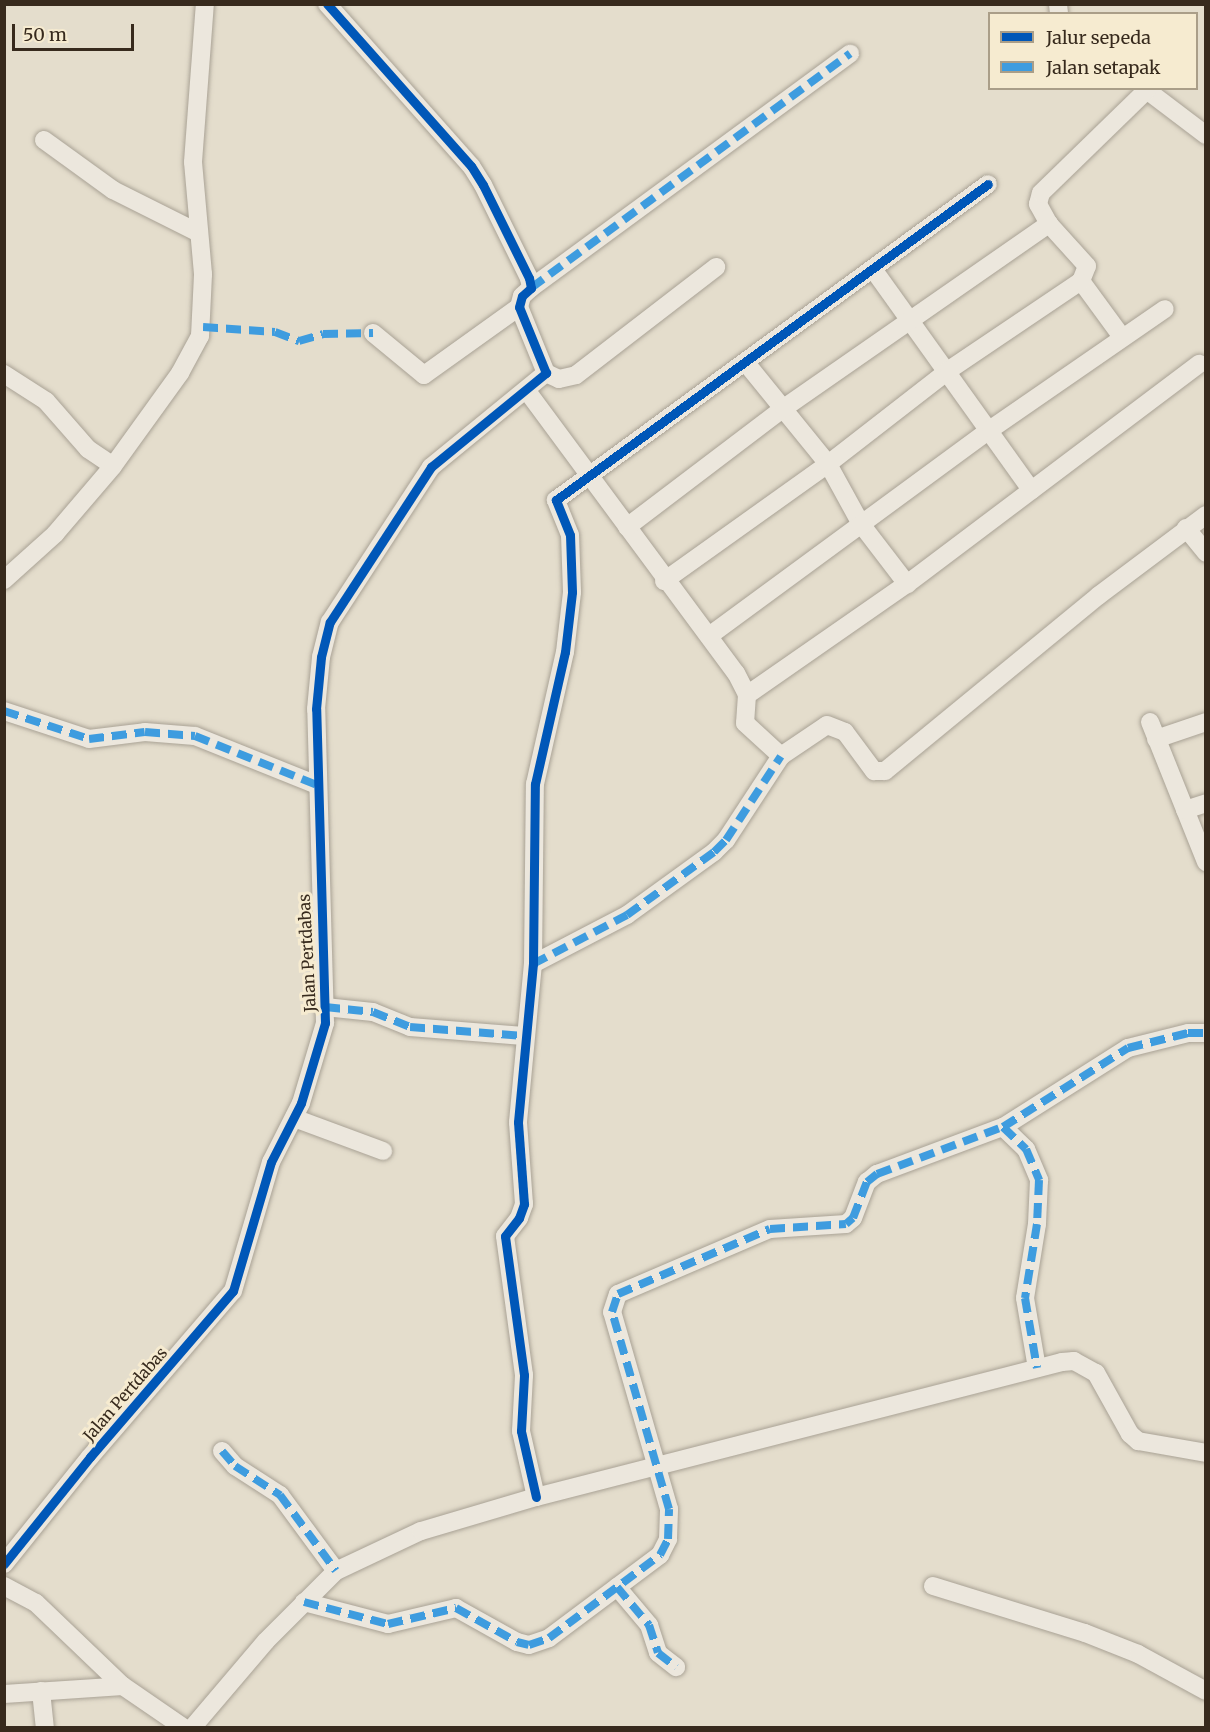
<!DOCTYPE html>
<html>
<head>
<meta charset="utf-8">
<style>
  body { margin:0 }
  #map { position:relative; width:1210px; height:1732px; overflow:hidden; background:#e4ddcc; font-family:Merriweather,serif }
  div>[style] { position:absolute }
  .roads { filter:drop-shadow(0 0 2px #a9a295) drop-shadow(0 0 2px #a9a295) }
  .street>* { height:18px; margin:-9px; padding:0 9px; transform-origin:9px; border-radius:9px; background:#ece7dd }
  .quiet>* { height:8px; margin-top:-4px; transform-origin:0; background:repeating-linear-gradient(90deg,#3e9cdf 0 15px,transparent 0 23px) }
  .cycleway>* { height:9px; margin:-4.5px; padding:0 4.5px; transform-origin:4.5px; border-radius:4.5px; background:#0057b8 }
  span { translate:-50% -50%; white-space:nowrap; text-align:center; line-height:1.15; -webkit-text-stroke:6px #f6ebd0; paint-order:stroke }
  .street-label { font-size:16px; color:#372a1d }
  .frame { position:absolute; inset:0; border:6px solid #372a1d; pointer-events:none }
  .legend { position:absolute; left:988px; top:12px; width:210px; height:78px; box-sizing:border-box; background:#f6ebd0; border:2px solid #aa9e88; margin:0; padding:8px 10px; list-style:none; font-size:18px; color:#372a1d }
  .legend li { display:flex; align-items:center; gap:12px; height:30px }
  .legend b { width:30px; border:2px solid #aa9e88 }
  .scale { position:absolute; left:12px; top:24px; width:122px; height:27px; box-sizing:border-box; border:3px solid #372a1d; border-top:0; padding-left:8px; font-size:18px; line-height:21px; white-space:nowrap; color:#372a1d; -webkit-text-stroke:4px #f6ebd0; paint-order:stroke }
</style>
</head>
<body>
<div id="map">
  <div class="roads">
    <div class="street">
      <div style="left:1058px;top:4px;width:10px;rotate:84deg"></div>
      <div style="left:1144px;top:88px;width:78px;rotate:37.2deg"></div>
      <div style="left:44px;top:140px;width:85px;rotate:35.9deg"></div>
      <div style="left:113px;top:190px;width:96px;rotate:26.6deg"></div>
      <div style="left:873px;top:269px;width:272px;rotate:54.4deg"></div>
      <div style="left:1081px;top:281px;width:69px;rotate:53.8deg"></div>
      <div style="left:531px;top:288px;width:396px;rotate:-36.3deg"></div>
      <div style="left:373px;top:333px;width:66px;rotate:39.5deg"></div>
      <div style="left:424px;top:375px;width:117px;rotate:-35.6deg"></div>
      <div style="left:746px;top:363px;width:130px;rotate:50.9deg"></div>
      <div style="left:828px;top:464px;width:68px;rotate:61.2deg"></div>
      <div style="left:861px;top:524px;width:76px;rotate:52.5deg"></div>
      <div style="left:546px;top:373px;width:14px;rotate:25deg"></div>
      <div style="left:559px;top:379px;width:17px;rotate:-13deg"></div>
      <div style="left:576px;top:375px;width:177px;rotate:-37.6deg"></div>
      <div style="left:4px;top:374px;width:50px;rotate:32.7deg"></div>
      <div style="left:46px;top:401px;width:64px;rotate:48.8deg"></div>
      <div style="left:88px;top:449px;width:30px;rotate:34deg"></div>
      <div style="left:527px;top:391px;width:351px;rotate:53.5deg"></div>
      <div style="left:736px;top:673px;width:25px;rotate:63deg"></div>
      <div style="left:747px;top:695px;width:28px;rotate:94deg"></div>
      <div style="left:745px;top:723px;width:49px;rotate:42.5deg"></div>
      <div style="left:781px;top:756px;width:55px;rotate:-34deg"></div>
      <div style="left:827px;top:725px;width:19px;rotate:21deg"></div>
      <div style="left:845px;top:732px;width:49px;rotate:53.4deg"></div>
      <div style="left:874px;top:771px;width:11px"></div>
      <div style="left:885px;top:771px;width:276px;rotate:-39.4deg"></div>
      <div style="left:1098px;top:596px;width:135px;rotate:-36.9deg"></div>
      <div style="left:627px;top:527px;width:197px;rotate:-37.2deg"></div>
      <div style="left:784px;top:408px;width:323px;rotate:-34.8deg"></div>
      <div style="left:1186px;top:528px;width:32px;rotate:51deg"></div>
      <div style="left:4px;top:580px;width:69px;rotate:-42deg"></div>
      <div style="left:55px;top:534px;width:89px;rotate:-49.5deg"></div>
      <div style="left:113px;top:466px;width:115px;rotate:-54.2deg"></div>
      <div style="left:180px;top:373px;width:42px;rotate:-61.6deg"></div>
      <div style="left:200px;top:336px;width:62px;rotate:-87.2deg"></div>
      <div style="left:203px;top:274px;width:112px;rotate:-95.1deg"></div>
      <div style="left:193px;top:162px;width:158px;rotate:-85.7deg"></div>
      <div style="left:664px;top:581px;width:201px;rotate:-35.5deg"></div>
      <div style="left:828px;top:464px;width:153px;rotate:-37.8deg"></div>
      <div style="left:949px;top:370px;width:159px;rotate:-34deg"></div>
      <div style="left:1081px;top:281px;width:16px;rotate:-68deg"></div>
      <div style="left:1087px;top:266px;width:57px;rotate:-132.1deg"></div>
      <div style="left:1049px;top:224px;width:23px;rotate:-119deg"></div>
      <div style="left:1038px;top:204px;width:11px;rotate:-75deg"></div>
      <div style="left:1041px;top:193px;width:148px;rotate:-44.2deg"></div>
      <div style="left:709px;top:636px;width:350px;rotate:-36.3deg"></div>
      <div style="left:991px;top:429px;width:211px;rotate:-34.6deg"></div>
      <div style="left:747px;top:695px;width:195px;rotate:-34.8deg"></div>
      <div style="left:907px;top:584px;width:366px;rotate:-37deg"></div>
      <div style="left:4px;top:711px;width:89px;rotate:18.2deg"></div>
      <div style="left:89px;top:739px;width:56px;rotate:-7.1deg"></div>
      <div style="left:145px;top:732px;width:50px;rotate:4.6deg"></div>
      <div style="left:195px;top:736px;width:131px;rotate:21.9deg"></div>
      <div style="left:1150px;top:722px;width:151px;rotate:68.2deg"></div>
      <div style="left:1156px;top:739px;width:53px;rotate:-18.8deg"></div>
      <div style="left:1185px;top:810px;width:22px;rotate:-18deg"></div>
      <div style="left:533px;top:964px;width:106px;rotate:-27.5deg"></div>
      <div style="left:627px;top:915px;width:107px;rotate:-35.9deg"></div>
      <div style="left:714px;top:852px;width:17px;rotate:-45deg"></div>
      <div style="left:726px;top:840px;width:100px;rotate:-56.8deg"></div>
      <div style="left:325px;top:1007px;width:48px;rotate:5.9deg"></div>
      <div style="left:373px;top:1012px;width:40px;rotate:22deg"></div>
      <div style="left:410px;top:1027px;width:114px;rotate:4.5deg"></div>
      <div style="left:294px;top:1118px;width:95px;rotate:20.3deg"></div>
      <div style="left:1003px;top:1127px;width:32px;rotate:44deg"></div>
      <div style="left:1026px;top:1149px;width:34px;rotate:67deg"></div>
      <div style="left:1039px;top:1180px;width:44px;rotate:92.6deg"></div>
      <div style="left:1037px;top:1224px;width:75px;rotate:99.2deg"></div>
      <div style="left:1025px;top:1298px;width:71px;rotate:80.3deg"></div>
      <div style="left:222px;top:1451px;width:20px;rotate:49deg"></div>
      <div style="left:235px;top:1466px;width:54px;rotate:32.8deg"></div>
      <div style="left:280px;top:1495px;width:94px;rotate:53.6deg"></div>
      <div style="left:536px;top:1497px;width:68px;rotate:-102.8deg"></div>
      <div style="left:521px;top:1431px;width:56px;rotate:-86.9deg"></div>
      <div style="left:524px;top:1375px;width:140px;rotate:-97.8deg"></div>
      <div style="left:505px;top:1236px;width:23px;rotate:-52deg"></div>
      <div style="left:519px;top:1218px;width:15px;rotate:-70deg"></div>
      <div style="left:524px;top:1204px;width:82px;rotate:-94.2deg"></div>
      <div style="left:518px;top:1122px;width:159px;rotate:-84.6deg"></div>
      <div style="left:533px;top:964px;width:180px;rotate:-89.4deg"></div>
      <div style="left:535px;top:784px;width:135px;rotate:-77.2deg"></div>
      <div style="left:565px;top:652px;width:60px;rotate:-83.3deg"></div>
      <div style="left:572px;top:592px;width:57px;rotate:-92deg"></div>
      <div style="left:570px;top:535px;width:38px;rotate:-112deg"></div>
      <div style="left:556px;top:500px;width:535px;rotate:-36.18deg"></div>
      <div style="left:4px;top:1564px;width:137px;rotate:-51.2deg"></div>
      <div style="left:90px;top:1457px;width:219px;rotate:-49.3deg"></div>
      <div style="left:233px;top:1291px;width:134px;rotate:-73.6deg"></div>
      <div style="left:271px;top:1162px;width:66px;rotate:-63deg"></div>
      <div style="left:301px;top:1103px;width:84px;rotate:-73.3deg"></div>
      <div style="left:325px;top:1023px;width:314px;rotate:-91.6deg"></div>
      <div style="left:316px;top:709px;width:52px;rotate:-84.5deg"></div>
      <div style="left:321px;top:657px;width:36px;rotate:-76deg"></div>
      <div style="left:330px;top:622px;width:185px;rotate:-56.9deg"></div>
      <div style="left:431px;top:467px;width:149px;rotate:-39.3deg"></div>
      <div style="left:546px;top:373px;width:71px;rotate:-112.2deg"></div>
      <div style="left:519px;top:307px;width:11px;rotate:-75deg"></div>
      <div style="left:522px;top:296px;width:12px;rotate:-42deg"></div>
      <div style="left:531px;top:288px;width:10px;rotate:-101deg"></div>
      <div style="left:529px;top:278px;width:104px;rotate:-116.3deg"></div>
      <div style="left:483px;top:185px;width:22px;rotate:-122deg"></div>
      <div style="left:471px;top:166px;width:217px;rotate:-131.6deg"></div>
      <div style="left:4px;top:1586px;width:36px;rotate:28deg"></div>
      <div style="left:36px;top:1603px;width:120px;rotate:43.7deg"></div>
      <div style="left:123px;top:1686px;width:74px;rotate:34.5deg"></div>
      <div style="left:933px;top:1586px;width:159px;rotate:17.2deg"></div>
      <div style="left:1085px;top:1633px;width:57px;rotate:21.6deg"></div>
      <div style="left:1138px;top:1654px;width:77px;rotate:28.6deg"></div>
      <div style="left:617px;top:1587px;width:50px;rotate:49.9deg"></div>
      <div style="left:649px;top:1625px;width:29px;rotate:72deg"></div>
      <div style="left:658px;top:1653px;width:23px;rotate:38deg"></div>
      <div style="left:304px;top:1602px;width:87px;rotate:14.7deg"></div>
      <div style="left:388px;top:1624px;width:70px;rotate:-13.2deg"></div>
      <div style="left:456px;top:1608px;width:70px;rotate:29.1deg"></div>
      <div style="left:517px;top:1642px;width:12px;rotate:14deg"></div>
      <div style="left:529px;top:1645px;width:21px;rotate:-19deg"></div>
      <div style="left:549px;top:1638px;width:139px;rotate:-36.8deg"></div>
      <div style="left:660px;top:1555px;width:18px;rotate:-63deg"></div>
      <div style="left:668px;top:1539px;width:30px;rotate:-88deg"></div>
      <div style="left:669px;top:1509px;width:205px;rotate:-106.1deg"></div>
      <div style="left:612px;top:1312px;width:19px;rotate:-72deg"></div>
      <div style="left:618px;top:1294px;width:165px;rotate:-23.2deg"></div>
      <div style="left:770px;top:1229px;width:76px;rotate:-3.8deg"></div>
      <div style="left:846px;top:1224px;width:9px;rotate:-41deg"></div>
      <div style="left:853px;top:1218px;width:39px;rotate:-69deg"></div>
      <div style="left:867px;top:1182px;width:13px;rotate:-39deg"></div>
      <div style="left:877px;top:1174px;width:134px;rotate:-20.5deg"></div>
      <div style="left:1003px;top:1127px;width:148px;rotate:-32.3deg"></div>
      <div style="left:1128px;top:1048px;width:62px;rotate:-14deg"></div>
      <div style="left:1188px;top:1033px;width:18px"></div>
      <div style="left:41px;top:1691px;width:37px;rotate:84deg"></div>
      <div style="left:4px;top:1694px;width:119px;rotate:-3.8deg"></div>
      <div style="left:192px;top:1728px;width:114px;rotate:-49.6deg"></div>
      <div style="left:266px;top:1641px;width:99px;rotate:-45deg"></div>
      <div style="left:336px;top:1571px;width:94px;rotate:-25.2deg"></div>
      <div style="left:421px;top:1531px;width:120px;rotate:-16.5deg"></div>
      <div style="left:536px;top:1497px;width:543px;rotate:-14.39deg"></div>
      <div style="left:1062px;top:1362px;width:12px;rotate:-5deg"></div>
      <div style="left:1074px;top:1361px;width:25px;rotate:29deg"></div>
      <div style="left:1096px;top:1373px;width:70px;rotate:60.9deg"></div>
      <div style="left:1130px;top:1434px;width:11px;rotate:41deg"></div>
      <div style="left:1138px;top:1441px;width:69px;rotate:10deg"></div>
    </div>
  </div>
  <div class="quiet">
    <div style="left:531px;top:288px;width:396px;rotate:-36.3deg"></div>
    <div style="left:203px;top:327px;width:72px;rotate:4deg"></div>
    <div style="left:275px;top:332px;width:26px;rotate:21deg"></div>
    <div style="left:299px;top:341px;width:25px;rotate:-16deg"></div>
    <div style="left:323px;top:334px;width:50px;rotate:-1.1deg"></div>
    <div style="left:4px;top:711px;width:89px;rotate:18.2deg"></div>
    <div style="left:89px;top:739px;width:56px;rotate:-7.1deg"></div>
    <div style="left:145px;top:732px;width:50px;rotate:4.6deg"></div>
    <div style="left:195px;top:736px;width:131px;rotate:21.9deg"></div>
    <div style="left:533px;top:964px;width:106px;rotate:-27.5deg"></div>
    <div style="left:627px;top:915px;width:107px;rotate:-35.9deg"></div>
    <div style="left:714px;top:852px;width:17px;rotate:-45deg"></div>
    <div style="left:726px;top:840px;width:100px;rotate:-56.8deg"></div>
    <div style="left:325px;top:1007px;width:48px;rotate:5.9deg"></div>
    <div style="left:373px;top:1012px;width:40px;rotate:22deg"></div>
    <div style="left:410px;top:1027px;width:114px;rotate:4.5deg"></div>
    <div style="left:1003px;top:1127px;width:32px;rotate:44deg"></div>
    <div style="left:1026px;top:1149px;width:34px;rotate:67deg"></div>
    <div style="left:1039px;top:1180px;width:44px;rotate:92.6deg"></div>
    <div style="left:1037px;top:1224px;width:75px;rotate:99.2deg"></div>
    <div style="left:1025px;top:1298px;width:71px;rotate:80.3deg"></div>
    <div style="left:222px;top:1451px;width:20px;rotate:49deg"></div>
    <div style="left:235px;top:1466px;width:54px;rotate:32.8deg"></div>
    <div style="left:280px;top:1495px;width:94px;rotate:53.6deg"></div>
    <div style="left:617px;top:1587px;width:50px;rotate:49.9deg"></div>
    <div style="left:649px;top:1625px;width:29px;rotate:72deg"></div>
    <div style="left:658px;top:1653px;width:23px;rotate:38deg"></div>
    <div style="left:304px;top:1602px;width:87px;rotate:14.7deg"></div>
    <div style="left:388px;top:1624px;width:70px;rotate:-13.2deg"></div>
    <div style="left:456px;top:1608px;width:70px;rotate:29.1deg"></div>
    <div style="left:517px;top:1642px;width:12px;rotate:14deg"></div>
    <div style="left:529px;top:1645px;width:21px;rotate:-19deg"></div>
    <div style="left:549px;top:1638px;width:139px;rotate:-36.8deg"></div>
    <div style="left:660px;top:1555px;width:18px;rotate:-63deg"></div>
    <div style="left:668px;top:1539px;width:30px;rotate:-88deg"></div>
    <div style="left:669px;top:1509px;width:205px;rotate:-106.1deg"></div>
    <div style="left:612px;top:1312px;width:19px;rotate:-72deg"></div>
    <div style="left:618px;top:1294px;width:165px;rotate:-23.2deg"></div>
    <div style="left:770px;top:1229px;width:76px;rotate:-3.8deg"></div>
    <div style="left:846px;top:1224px;width:9px;rotate:-41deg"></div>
    <div style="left:853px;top:1218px;width:39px;rotate:-69deg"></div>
    <div style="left:867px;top:1182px;width:13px;rotate:-39deg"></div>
    <div style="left:877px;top:1174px;width:134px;rotate:-20.5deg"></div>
    <div style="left:1003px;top:1127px;width:148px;rotate:-32.3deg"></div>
    <div style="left:1128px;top:1048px;width:62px;rotate:-14deg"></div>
    <div style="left:1188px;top:1033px;width:18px"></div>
  </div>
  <div class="cycleway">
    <div style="left:536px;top:1497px;width:68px;rotate:-102.8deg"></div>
    <div style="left:521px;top:1431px;width:56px;rotate:-86.9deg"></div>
    <div style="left:524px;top:1375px;width:140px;rotate:-97.8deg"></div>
    <div style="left:505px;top:1236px;width:23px;rotate:-52deg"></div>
    <div style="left:519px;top:1218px;width:15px;rotate:-70deg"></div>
    <div style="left:524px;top:1204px;width:82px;rotate:-94.2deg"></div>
    <div style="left:518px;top:1122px;width:159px;rotate:-84.6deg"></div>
    <div style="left:533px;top:964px;width:180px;rotate:-89.4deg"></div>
    <div style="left:535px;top:784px;width:135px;rotate:-77.2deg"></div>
    <div style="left:565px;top:652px;width:60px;rotate:-83.3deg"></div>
    <div style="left:572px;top:592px;width:57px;rotate:-92deg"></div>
    <div style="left:570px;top:535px;width:38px;rotate:-112deg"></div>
    <div style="left:556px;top:500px;width:535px;rotate:-36.18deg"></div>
    <div style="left:4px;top:1564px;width:137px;rotate:-51.2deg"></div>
    <div style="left:90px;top:1457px;width:219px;rotate:-49.3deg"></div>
    <div style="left:233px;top:1291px;width:134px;rotate:-73.6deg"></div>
    <div style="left:271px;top:1162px;width:66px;rotate:-63deg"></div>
    <div style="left:301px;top:1103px;width:84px;rotate:-73.3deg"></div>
    <div style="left:325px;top:1023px;width:314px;rotate:-91.6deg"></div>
    <div style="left:316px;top:709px;width:52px;rotate:-84.5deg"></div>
    <div style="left:321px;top:657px;width:36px;rotate:-76deg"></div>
    <div style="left:330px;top:622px;width:185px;rotate:-56.9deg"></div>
    <div style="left:431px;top:467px;width:149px;rotate:-39.3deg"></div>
    <div style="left:546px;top:373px;width:71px;rotate:-112.2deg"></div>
    <div style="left:519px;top:307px;width:11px;rotate:-75deg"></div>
    <div style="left:522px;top:296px;width:12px;rotate:-42deg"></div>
    <div style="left:531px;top:288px;width:10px;rotate:-101deg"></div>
    <div style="left:529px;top:278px;width:104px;rotate:-116.3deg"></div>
    <div style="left:483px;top:185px;width:22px;rotate:-122deg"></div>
    <div style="left:471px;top:166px;width:217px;rotate:-131.6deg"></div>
  </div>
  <div class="street-label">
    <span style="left:307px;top:953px;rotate:-93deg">Jalan Pertdabas</span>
    <span style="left:125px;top:1394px;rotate:-49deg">Jalan Pertdabas</span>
  </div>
  <div class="frame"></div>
  <ul class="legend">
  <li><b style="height:8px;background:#0057b8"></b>Jalur sepeda</li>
  <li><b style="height:8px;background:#3e9cdf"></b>Jalan setapak</li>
  </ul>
  <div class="scale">50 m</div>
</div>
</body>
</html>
